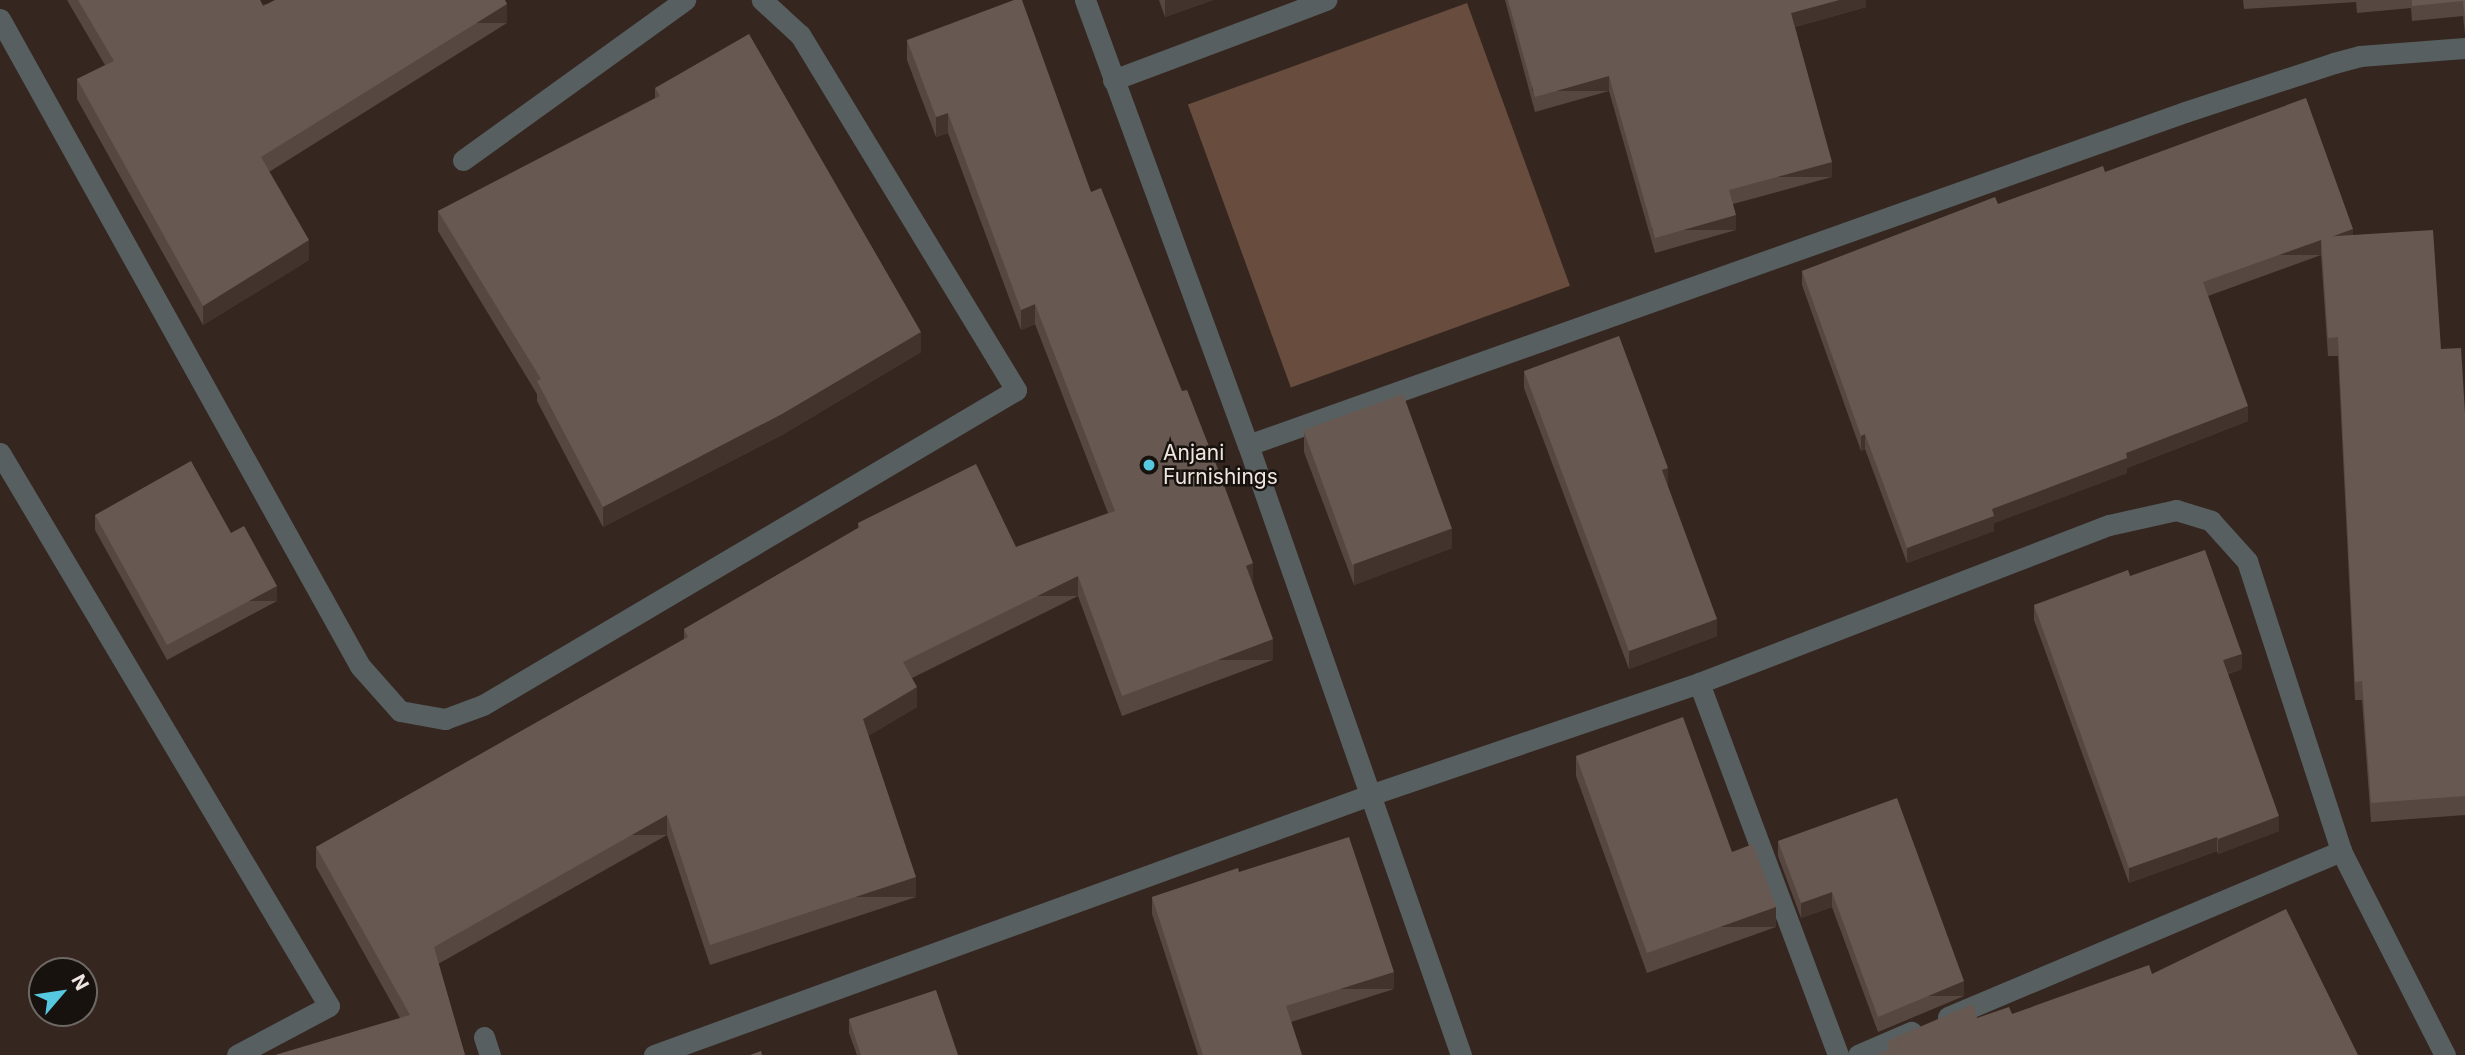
<!DOCTYPE html>
<html>
<head>
<meta charset="utf-8">
<style>
	body { margin:0 }
	#map { position:relative; width:2465px; height:1055px; overflow:hidden; background:#352720; font-family:Inter,sans-serif }
	div>[style] { position:absolute }
	[style*='--x'] { left:calc(var(--x)*1px); top:calc(var(--y)*1px); width:calc(var(--w)*1px); rotate:calc(var(--a)*1deg) }
	.green>* { inset:0; background:#684c3d; transform-origin:0 0 }
	.minor>* { height:21px; margin:-10.5px; padding:0 10.5px; transform-origin:10.5px; border-radius:10.5px; background:#575f61 }
	.wall>* { inset:0; background:#564841 }
	.shaded-wall>* { inset:0; background:#42342d; transform-origin:0 0 }
	.building>* { inset:0; background:#675952; transform-origin:0 0 }
	.dots>* { width:19px; height:19px; translate:-50% -50%; box-sizing:border-box; border:4px solid #18120f; border-radius:50% }
	span { translate:-50% -50%; white-space:nowrap; text-align:center; line-height:1.15; -webkit-text-stroke:5px #18120f; paint-order:stroke }
	.poi-label { font-size:21px; color:#efe6e1 }
	.left { translate:0 -50%; text-align:left }
	.north { position:absolute; left:28px; top:957px; width:70px; height:70px; box-sizing:border-box; background:#18120f; border:2px solid #6e6763; border-radius:50%; rotate:61deg; font-size:19px; font-weight:700; line-height:28px; text-align:center; color:#efe6e1 }
	.north::after { content:''; display:block; margin:auto; width:24px; height:32px; background:#56c9e0; clip-path:polygon(50% 0,100% 100%,50% 72%,0 100%) }
</style>
</head>
<body>
<div id="map">
	<div class="green">
		<i style="left:1467px;top:3px;width:301px;height:297px;rotate:70deg"></i>
	</div>
	<div class="minor">
		<i style="--x:1085;--y:0;--w:474;--a:69.9"></i>
		<i style="--x:1248;--y:445;--w:646;--a:70.75"></i>
		<i style="--x:0;--y:19;--w:740;--a:60.91"></i>
		<i style="--x:360;--y:666;--w:60;--a:48.4"></i>
		<i style="--x:400;--y:711;--w:46;--a:10.1"></i>
		<i style="--x:445;--y:719;--w:40;--a:-20.2"></i>
		<i style="--x:483;--y:705;--w:619;--a:-30.58"></i>
		<i style="--x:1016;--y:390;--w:416;--a:-121.3"></i>
		<i style="--x:800;--y:35;--w:52;--a:-137.4"></i>
		<i style="--x:1113;--y:80;--w:228;--a:-20.6"></i>
		<i style="--x:463;--y:160;--w:274;--a:-35.8"></i>
		<i style="--x:1248;--y:445;--w:994;--a:-19.56"></i>
		<i style="--x:2185;--y:112;--w:157;--a:-18.2"></i>
		<i style="--x:2334;--y:63;--w:27;--a:-15"></i>
		<i style="--x:2360;--y:56;--w:105;--a:-4.4"></i>
		<i style="--x:0;--y:453;--w:643;--a:59.25"></i>
		<i style="--x:329;--y:1006;--w:104;--a:152"></i>
		<i style="--x:1699;--y:683;--w:397;--a:69.5"></i>
		<i style="--x:1948;--y:1017;--w:427;--a:-22.9"></i>
		<i style="--x:2341;--y:851;--w:229;--a:63"></i>
		<i style="--x:484;--y:1037;--w:19;--a:72"></i>
		<i style="--x:654;--y:1055;--w:762;--a:-19.96"></i>
		<i style="--x:1370;--y:795;--w:348;--a:-18.8"></i>
		<i style="--x:1699;--y:683;--w:439;--a:-21.1"></i>
		<i style="--x:2109;--y:525;--w:69;--a:-12.6"></i>
		<i style="--x:2176;--y:510;--w:37;--a:17"></i>
		<i style="--x:2211;--y:521;--w:54;--a:48"></i>
		<i style="--x:2247;--y:561;--w:305;--a:72"></i>
		<i style="--x:1858;--y:1055;--w:58;--a:-23.5"></i>
	</div>
	<div class="wall">
		<i style="clip-path:polygon(67px 0,260px 0,263px 6px,507px 23px,269px 172px,309px 260px,203px 325px,77px 99px,77px 79px,105px 65px)"></i>
		<i style="clip-path:polygon(1159px 0,1213px 0,1165px 17px)"></i>
		<i style="clip-path:polygon(1505px 0,1866px 0,1866px 7px,1795px 27px,1832px 177px,1733px 204px,1736px 230px,1655px 253px,1609px 91px,1535px 112px)"></i>
		<i style="clip-path:polygon(2243px 0,2465px 0,2465px 34px,2463px 16px,2412px 21px,2411px 8px,2357px 13px,2356px 2px,2244px 9px)"></i>
		<i style="clip-path:polygon(907px 40px,1091px 192px,1253px 584px,1273px 660px,1122px 716px,1078px 596px,912px 678px,917px 707px,868px 736px,916px 897px,710px 965px,667px 835px,438px 964px,465px 1055px,400px 1018px,316px 867px,316px 847px,684px 639px,684px 629px,858px 528px,858px 523px,1016px 547px,1108px 513px,1035px 324px,1021px 330px,948px 133px,936px 137px,907px 60px)"></i>
		<i style="clip-path:polygon(655px 88px,921px 352px,782px 435px,603px 527px,537px 401px,537px 394px,438px 231px,438px 211px,655px 98px)"></i>
		<i style="clip-path:polygon(1998px 204px,2353px 235px,2441px 349px,2465px 413px,2465px 815px,2371px 822px,2362px 700px,2355px 700px,2338px 356px,2328px 356px,2321px 255px,2208px 296px,2248px 421px,2127px 468px,2127px 473px,1994px 523px,1994px 531px,1907px 563px,1865px 449px,1861px 451px,1802px 285px,1802px 271px)"></i>
		<i style="clip-path:polygon(1524px 371px,1667px 486px,1717px 636px,1629px 669px,1524px 388px)"></i>
		<i style="clip-path:polygon(1304px 432px,1452px 548px,1354px 585px,1304px 452px)"></i>
		<i style="clip-path:polygon(95px 515px,231px 533px,277px 601px,167px 660px,95px 530px)"></i>
		<i style="clip-path:polygon(2130px 576px,2242px 669px,2228px 674px,2279px 831px,2218px 854px,2217px 851px,2129px 883px,2034px 620px,2034px 605px)"></i>
		<i style="clip-path:polygon(1576px 756px,1732px 852px,1776px 927px,1647px 973px,1576px 776px)"></i>
		<i style="clip-path:polygon(1778px 841px,1964px 996px,1878px 1032px,1832px 907px,1801px 918px,1778px 856px)"></i>
		<i style="clip-path:polygon(1239px 872px,1394px 989px,1291px 1022px,1302px 1055px,1198px 1055px,1152px 914px,1152px 897px)"></i>
		<i style="clip-path:polygon(849px 1019px,958px 1055px,857px 1055px,849px 1033px)"></i>
	</div>
	<div class="shaded-wall">
		<i style="clip-path:polygon(1165px 0,1213px 0,1165px 17px)"></i>
		<i style="clip-path:polygon(1839px 0,1866px 0,1866px 7px,1791px 28px,1791px 13px)"></i>
		<i style="left:507px;top:4px;width:19px;height:290px;rotate:90deg"></i>
		<i style="left:1609px;top:76px;width:15px;height:77px;rotate:90deg"></i>
		<i style="clip-path:polygon(948px 113px,948px 133px,936px 137px,936px 117px)"></i>
		<i style="left:1832px;top:162px;width:15px;height:107px;rotate:90deg"></i>
		<i style="left:1736px;top:215px;width:15px;height:84px;rotate:90deg"></i>
		<i style="clip-path:polygon(2353px 229px,2353px 244px,2321px 240px)"></i>
		<i style="clip-path:polygon(309px 240px,309px 260px,203px 325px,203px 306px)"></i>
		<i style="left:2321px;top:240px;width:15px;height:125px;rotate:90deg"></i>
		<i style="clip-path:polygon(1035px 304px,1035px 324px,1021px 330px,1021px 310px)"></i>
		<i style="clip-path:polygon(921px 332px,921px 352px,782px 435px,603px 527px,603px 507px)"></i>
		<i style="clip-path:polygon(2248px 406px,2248px 421px,2127px 468px,2127px 473px,1994px 523px,1994px 531px,1907px 563px,1907px 548px,1992px 509px,2126px 453px)"></i>
		<i style="clip-path:polygon(1865px 434px,1865px 449px,1861px 451px,1861px 436px)"></i>
		<i style="clip-path:polygon(1668px 468px,1668px 486px,1662px 470px)"></i>
		<i style="clip-path:polygon(1452px 528px,1452px 548px,1354px 585px,1354px 564px)"></i>
		<i style="clip-path:polygon(1253px 563px,1253px 584px,1246px 586px,1246px 566px)"></i>
		<i style="left:1078px;top:576px;width:20px;height:195px;rotate:90deg"></i>
		<i style="left:277px;top:586px;width:15px;height:125px;rotate:90deg"></i>
		<i style="clip-path:polygon(1717px 619px,1717px 636px,1629px 669px,1629px 651px)"></i>
		<i style="left:1273px;top:639px;width:21px;height:161px;rotate:90deg"></i>
		<i style="clip-path:polygon(2242px 654px,2242px 669px,2223px 675px,2223px 660px)"></i>
		<i style="clip-path:polygon(917px 687px,917px 707px,863px 739px,863px 719px)"></i>
		<i style="left:667px;top:815px;width:20px;height:268px;rotate:90deg"></i>
		<i style="clip-path:polygon(2279px 816px,2279px 831px,2218px 854px,2218px 839px)"></i>
		<i style="clip-path:polygon(2217px 837px,2217px 851px,2129px 883px,2129px 868px)"></i>
		<i style="left:916px;top:877px;width:20px;height:217px;rotate:90deg"></i>
		<i style="clip-path:polygon(1832px 892px,1832px 907px,1801px 918px,1801px 903px)"></i>
		<i style="left:1776px;top:907px;width:20px;height:137px;rotate:90deg"></i>
		<i style="left:1394px;top:972px;width:17px;height:113px;rotate:90deg"></i>
		<i style="left:1964px;top:981px;width:15px;height:93px;rotate:90deg"></i>
	</div>
	<div class="building">
		<i style="clip-path:polygon(78px 0,260px 0,263px 6px,275px 0,505px 0,507px 4px,261px 157px,309px 240px,203px 306px,77px 79px,114px 61px)"></i>
		<i style="clip-path:polygon(1014px 0,1022px 0,1091px 192px,1101px 188px,1182px 391px,1187px 390px,1219px 472px,1253px 563px,1246px 566px,1273px 639px,1122px 696px,1078px 576px,903px 662px,917px 687px,863px 719px,916px 877px,710px 945px,667px 815px,434px 947px,465px 1055px,275px 1055px,410px 1015px,316px 847px,688px 637px,684px 629px,860px 527px,858px 523px,976px 464px,1016px 547px,1115px 511px,1035px 304px,1021px 310px,948px 113px,936px 117px,907px 40px)"></i>
		<i style="clip-path:polygon(1508px 0,1839px 0,1791px 13px,1832px 162px,1729px 190px,1736px 215px,1655px 238px,1609px 76px,1535px 97px)"></i>
		<i style="clip-path:polygon(2412px 0,2465px 0,2465px 19px,2463px 1px,2412px 6px)"></i>
		<i style="clip-path:polygon(749px 34px,921px 332px,782px 414px,603px 507px,537px 381px,541px 379px,438px 211px,660px 96px,655px 88px)"></i>
		<i style="clip-path:polygon(2306px 98px,2353px 229px,2331px 237px,2321px 237px,2321px 240px,2203px 282px,2248px 406px,2126px 453px,2127px 458px,1992px 509px,1994px 516px,1907px 548px,1865px 434px,1861px 436px,1802px 271px,1995px 197px,1998px 204px,2103px 166px,2105px 172px)"></i>
		<i style="clip-path:polygon(2433px 230px,2441px 349px,2461px 348px,2465px 413px,2465px 796px,2371px 803px,2362px 681px,2355px 682px,2338px 337px,2328px 338px,2321px 237px)"></i>
		<i style="clip-path:polygon(1619px 336px,1668px 468px,1662px 470px,1717px 619px,1629px 651px,1524px 371px)"></i>
		<i style="left:1403px;top:394px;width:143px;height:106px;rotate:70deg"></i>
		<i style="clip-path:polygon(191px 461px,231px 533px,244px 526px,277px 586px,167px 645px,95px 515px)"></i>
		<i style="clip-path:polygon(2205px 550px,2242px 654px,2223px 660px,2279px 816px,2218px 839px,2217px 837px,2129px 868px,2034px 605px,2128px 570px,2130px 576px)"></i>
		<i style="clip-path:polygon(1683px 717px,1732px 852px,1753px 844px,1776px 907px,1647px 953px,1576px 756px)"></i>
		<i style="clip-path:polygon(1897px 798px,1964px 981px,1878px 1017px,1832px 892px,1801px 903px,1778px 841px)"></i>
		<i style="clip-path:polygon(1349px 837px,1394px 972px,1286px 1006px,1302px 1055px,1203px 1055px,1152px 897px,1238px 868px,1239px 872px)"></i>
		<i style="clip-path:polygon(2286px 909px,2358px 1055px,1878px 1055px,1878px 1054px,1890px 1049px,1887px 1041px,1973px 1004px,1977px 1018px,2009px 1007px,2012px 1014px,2149px 965px,2152px 974px)"></i>
		<i style="clip-path:polygon(936px 990px,958px 1055px,861px 1055px,849px 1019px)"></i>
		<i style="clip-path:polygon(761px 1051px,762px 1055px,750px 1055px)"></i>
	</div>
	<div class="dots">
		<i style="left:1149px;top:465px;background:#56c9e0"></i>
	</div>
	<div class="poi-label">
		<span class="left" style="left:1163px;top:465px">Anjani<br>Furnishings</span>
	</div>
	<div class="north">N</div>
</div>
</body>
</html>
